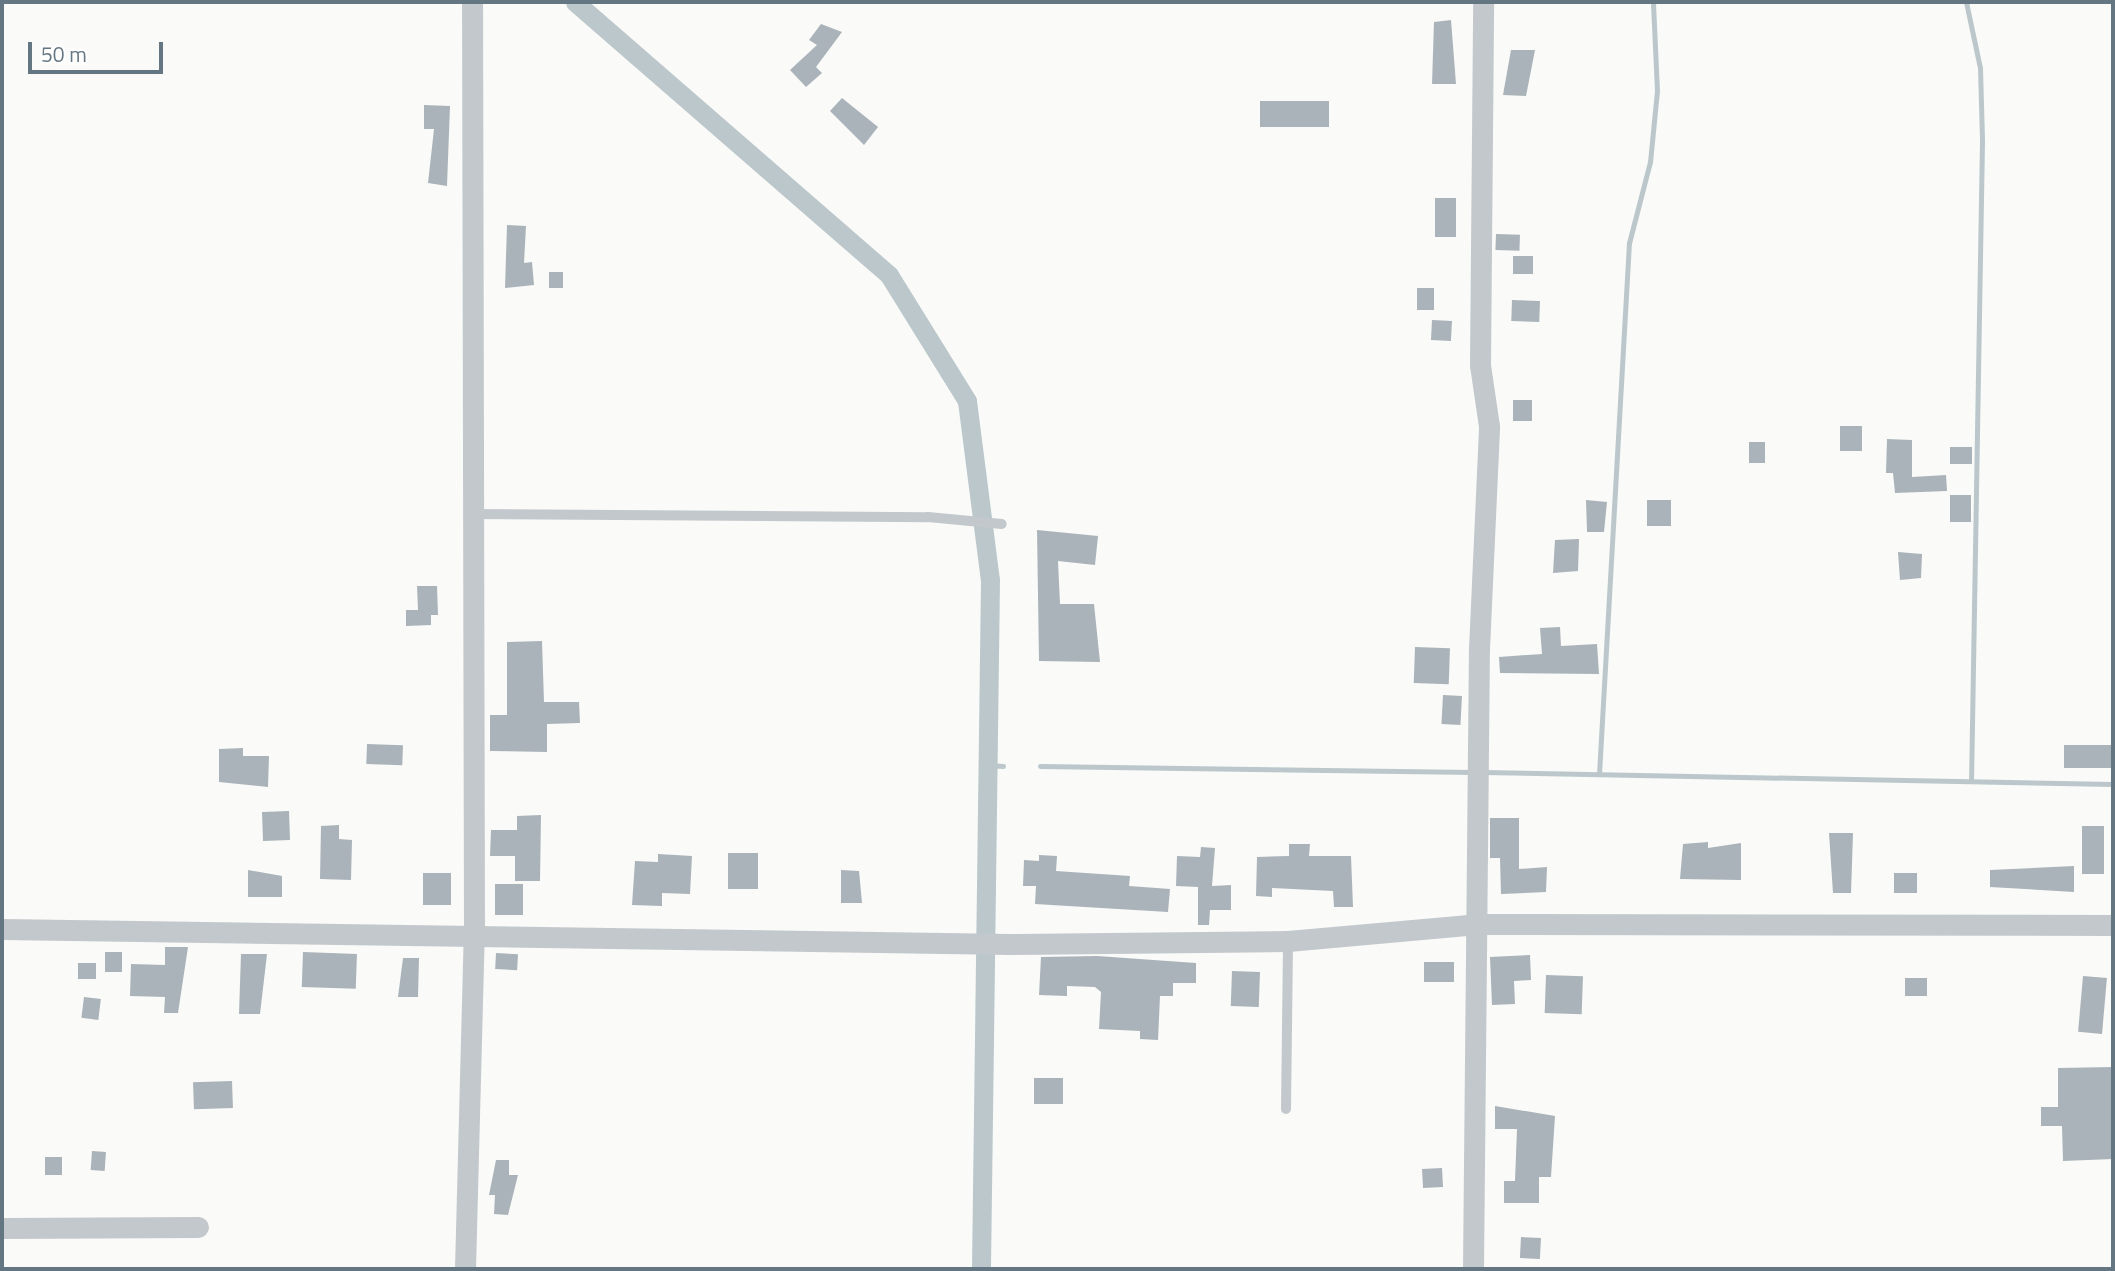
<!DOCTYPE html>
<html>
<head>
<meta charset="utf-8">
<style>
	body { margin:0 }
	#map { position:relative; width:2115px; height:1271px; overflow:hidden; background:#fafaf8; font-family:"Titillium Web",sans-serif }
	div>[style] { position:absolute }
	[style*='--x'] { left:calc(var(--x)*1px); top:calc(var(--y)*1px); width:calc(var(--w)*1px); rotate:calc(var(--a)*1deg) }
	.stream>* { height:5px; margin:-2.5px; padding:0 2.5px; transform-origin:2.5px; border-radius:2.5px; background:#bbc7cb }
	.canal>* { height:19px; margin:-9.5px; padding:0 9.5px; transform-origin:9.5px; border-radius:9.5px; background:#bbc7cb }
	.building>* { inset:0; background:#aab3b9; transform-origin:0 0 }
	.service>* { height:10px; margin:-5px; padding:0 5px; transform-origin:5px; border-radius:5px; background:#c3c8cc }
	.minor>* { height:21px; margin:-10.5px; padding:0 10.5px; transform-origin:10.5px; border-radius:10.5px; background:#c3c8cc }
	span { translate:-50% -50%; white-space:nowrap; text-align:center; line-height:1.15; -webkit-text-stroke:7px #fff; paint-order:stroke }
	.frame { position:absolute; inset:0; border:4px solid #657683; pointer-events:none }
	.scale { position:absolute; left:28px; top:42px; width:135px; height:32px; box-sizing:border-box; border:4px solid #657683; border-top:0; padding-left:9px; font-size:21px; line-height:24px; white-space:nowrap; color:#657683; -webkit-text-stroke:5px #fff; paint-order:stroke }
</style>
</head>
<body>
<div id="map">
	<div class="stream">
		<i style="--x:1966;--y:2;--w:67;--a:78"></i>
		<i style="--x:1980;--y:68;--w:73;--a:88.4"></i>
		<i style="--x:1982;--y:141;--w:640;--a:90.98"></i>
		<i style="--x:988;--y:765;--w:15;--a:4"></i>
		<i style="--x:1040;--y:766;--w:433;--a:0.8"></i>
		<i style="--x:1483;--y:772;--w:630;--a:1.09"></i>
		<i style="--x:1599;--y:774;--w:532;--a:-86.77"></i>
		<i style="--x:1629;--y:243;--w:84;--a:-75.5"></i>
		<i style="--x:1650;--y:162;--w:71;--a:-84.4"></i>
		<i style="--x:1657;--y:91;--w:89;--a:-92.6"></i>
	</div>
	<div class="canal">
		<i style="--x:575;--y:2;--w:416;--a:41"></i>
		<i style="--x:889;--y:275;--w:148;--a:58.2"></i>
		<i style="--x:967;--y:401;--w:180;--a:82.7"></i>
		<i style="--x:990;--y:580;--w:689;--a:90.75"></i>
	</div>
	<div class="building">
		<i style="clip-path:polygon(1451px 20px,1456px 84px,1432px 84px,1434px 22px)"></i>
		<i style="clip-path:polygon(821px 24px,842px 32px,816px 67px,822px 73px,806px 87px,790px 70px,817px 45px,809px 40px)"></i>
		<i style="clip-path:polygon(1511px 50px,1535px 50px,1526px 96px,1503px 95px)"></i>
		<i style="clip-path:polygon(842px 98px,878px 127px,864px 145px,830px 111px)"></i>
		<i style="left:1329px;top:101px;width:26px;height:69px;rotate:90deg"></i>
		<i style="clip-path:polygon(424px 105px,450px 106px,447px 186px,428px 183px,434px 129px,424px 129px)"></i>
		<i style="left:1435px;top:198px;width:21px;height:39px"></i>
		<i style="clip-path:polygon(507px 225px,526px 226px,524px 263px,532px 262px,534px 285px,505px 288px)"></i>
		<i style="left:1496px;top:234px;width:24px;height:16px;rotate:2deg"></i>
		<i style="left:1513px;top:256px;width:20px;height:18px"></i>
		<i style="left:549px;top:272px;width:14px;height:16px"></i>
		<i style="left:1417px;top:288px;width:17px;height:22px"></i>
		<i style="left:1512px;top:300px;width:28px;height:21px;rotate:2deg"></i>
		<i style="left:1432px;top:320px;width:20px;height:20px;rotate:3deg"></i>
		<i style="left:1513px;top:400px;width:19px;height:21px"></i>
		<i style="left:1840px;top:426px;width:22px;height:25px"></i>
		<i style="clip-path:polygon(1887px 439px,1912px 440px,1912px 477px,1946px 475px,1947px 491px,1895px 493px,1893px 473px,1886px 473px)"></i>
		<i style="left:1749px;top:442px;width:16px;height:21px"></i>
		<i style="left:1950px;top:447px;width:22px;height:17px"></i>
		<i style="left:1950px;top:495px;width:21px;height:27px"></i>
		<i style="clip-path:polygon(1586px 500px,1607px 502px,1604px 532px,1587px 532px)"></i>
		<i style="left:1647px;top:500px;width:24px;height:26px"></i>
		<i style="clip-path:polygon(1037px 530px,1098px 536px,1095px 565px,1058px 561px,1060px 604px,1094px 604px,1100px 662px,1039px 661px)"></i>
		<i style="clip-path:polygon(1579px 539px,1578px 571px,1553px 573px,1555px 540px)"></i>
		<i style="clip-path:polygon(1898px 552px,1922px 554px,1921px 578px,1900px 580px)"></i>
		<i style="clip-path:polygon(417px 586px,437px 586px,438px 615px,431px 615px,431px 625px,406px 626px,406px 610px,418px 610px)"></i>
		<i style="clip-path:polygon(1560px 627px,1561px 646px,1597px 644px,1599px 674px,1500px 673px,1499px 657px,1542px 654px,1540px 628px)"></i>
		<i style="clip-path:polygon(542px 641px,544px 702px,579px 702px,580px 723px,547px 724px,547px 752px,490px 751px,490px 715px,507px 715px,507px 642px)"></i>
		<i style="left:1415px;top:647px;width:35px;height:36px;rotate:2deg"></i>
		<i style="left:1443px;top:695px;width:19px;height:29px;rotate:3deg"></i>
		<i style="left:367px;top:744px;width:36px;height:20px;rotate:2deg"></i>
		<i style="left:2064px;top:745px;width:49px;height:23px"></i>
		<i style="clip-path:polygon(243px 748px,243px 756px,269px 756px,268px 787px,219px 782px,219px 749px)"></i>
		<i style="left:289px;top:811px;width:29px;height:27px;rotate:88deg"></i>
		<i style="clip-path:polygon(541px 815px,540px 881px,515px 881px,515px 856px,490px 856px,491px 830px,517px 830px,517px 816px)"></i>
		<i style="clip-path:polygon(1490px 818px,1519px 818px,1519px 869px,1547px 867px,1546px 892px,1501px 894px,1500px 858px,1490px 858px)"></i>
		<i style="clip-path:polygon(339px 825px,339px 839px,352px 840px,351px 880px,320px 879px,321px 826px)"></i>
		<i style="left:2082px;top:826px;width:22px;height:48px"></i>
		<i style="clip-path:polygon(1829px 833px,1853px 833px,1851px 893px,1833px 893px)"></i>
		<i style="clip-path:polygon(1708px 842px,1708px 848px,1741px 843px,1741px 880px,1680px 879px,1683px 844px)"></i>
		<i style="clip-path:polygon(1289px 844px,1310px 844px,1309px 856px,1351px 856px,1353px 907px,1334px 907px,1333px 891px,1272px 888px,1272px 897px,1256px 896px,1257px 857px,1289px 856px)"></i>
		<i style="clip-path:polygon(1201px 847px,1215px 848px,1212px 886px,1231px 885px,1231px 910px,1210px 910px,1209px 925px,1198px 925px,1198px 887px,1176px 886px,1177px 856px,1200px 857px)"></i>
		<i style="left:728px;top:853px;width:30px;height:36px"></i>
		<i style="clip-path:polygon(658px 854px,692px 856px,690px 894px,662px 893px,662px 906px,632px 905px,635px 861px,658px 862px)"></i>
		<i style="clip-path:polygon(1039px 855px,1057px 856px,1056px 871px,1130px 876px,1129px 886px,1170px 889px,1168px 912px,1035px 904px,1036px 886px,1023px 886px,1024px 860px,1039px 861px)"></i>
		<i style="clip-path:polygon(2074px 866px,2074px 892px,1990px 887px,1990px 870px)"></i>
		<i style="clip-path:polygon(248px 870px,282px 876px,282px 897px,248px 897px)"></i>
		<i style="clip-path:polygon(841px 870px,859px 871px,862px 903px,841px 903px)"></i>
		<i style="left:423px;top:873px;width:28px;height:32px"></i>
		<i style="left:1894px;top:873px;width:23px;height:20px"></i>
		<i style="left:495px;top:884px;width:28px;height:31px"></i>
		<i style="clip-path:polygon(165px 947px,188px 947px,178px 1013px,164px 1013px,165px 997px,130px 996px,131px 964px,165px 965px)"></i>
		<i style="left:105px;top:952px;width:17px;height:20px"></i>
		<i style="left:303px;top:952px;width:54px;height:35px;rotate:2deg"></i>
		<i style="left:496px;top:953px;width:22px;height:16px;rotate:3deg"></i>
		<i style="clip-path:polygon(241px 954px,267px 954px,260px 1014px,239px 1014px)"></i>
		<i style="clip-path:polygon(1530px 955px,1531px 980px,1514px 981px,1515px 1004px,1492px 1005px,1490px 957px)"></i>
		<i style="clip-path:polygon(1097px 956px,1196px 963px,1196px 983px,1173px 983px,1173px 996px,1160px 996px,1158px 1040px,1140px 1039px,1140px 1031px,1099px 1029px,1101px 992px,1095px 987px,1067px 986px,1067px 996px,1039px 995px,1041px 957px)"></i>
		<i style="clip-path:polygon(403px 958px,419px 958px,418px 997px,398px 997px)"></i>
		<i style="left:1454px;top:962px;width:20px;height:30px;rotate:90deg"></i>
		<i style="left:78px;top:963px;width:18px;height:16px"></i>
		<i style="left:1232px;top:971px;width:28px;height:35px;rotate:2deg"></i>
		<i style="left:1546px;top:975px;width:37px;height:38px;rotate:2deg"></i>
		<i style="left:2083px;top:976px;width:24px;height:56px;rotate:5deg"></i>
		<i style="left:1905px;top:978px;width:22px;height:18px"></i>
		<i style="left:84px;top:997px;width:17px;height:21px;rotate:7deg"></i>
		<i style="clip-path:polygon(2113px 1067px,2113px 1159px,2063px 1161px,2062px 1126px,2041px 1126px,2041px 1107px,2058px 1107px,2058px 1068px)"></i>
		<i style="left:1063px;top:1078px;width:26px;height:29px;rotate:90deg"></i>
		<i style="left:232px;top:1081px;width:27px;height:39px;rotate:88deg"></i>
		<i style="clip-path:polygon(1495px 1106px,1555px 1116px,1551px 1177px,1539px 1177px,1539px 1203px,1504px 1203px,1504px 1181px,1515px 1181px,1517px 1129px,1495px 1129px)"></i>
		<i style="left:92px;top:1151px;width:14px;height:19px;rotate:4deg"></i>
		<i style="left:45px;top:1157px;width:17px;height:18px"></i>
		<i style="clip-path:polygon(496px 1160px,509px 1160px,509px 1175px,518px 1175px,508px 1215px,494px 1214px,495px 1195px,489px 1195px)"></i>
		<i style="left:1442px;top:1168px;width:19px;height:20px;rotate:87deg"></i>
		<i style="left:1521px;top:1237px;width:20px;height:21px;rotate:3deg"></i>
	</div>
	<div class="service">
		<i style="--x:473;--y:514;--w:455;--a:0.4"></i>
		<i style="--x:928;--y:517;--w:74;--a:5.4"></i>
		<i style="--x:1286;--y:1109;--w:168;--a:-89.3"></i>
	</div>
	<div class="minor">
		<i style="--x:2;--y:929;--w:1008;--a:0.85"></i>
		<i style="--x:1010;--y:944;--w:278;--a:-0.6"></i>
		<i style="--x:1288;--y:941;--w:190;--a:-5.1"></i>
		<i style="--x:1477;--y:924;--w:636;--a:0.09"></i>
		<i style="--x:2;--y:1228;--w:196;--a:-0.3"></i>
		<i style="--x:465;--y:1269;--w:336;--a:-88.5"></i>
		<i style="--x:474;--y:933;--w:931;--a:-90.12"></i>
		<i style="--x:1473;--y:1269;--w:620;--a:-89.45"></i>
		<i style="--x:1479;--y:649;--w:223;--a:-87.4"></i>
		<i style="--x:1489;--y:426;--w:62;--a:-98.4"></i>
		<i style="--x:1480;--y:365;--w:363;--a:-89.5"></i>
	</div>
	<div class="frame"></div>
	<div class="scale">50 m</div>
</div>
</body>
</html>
